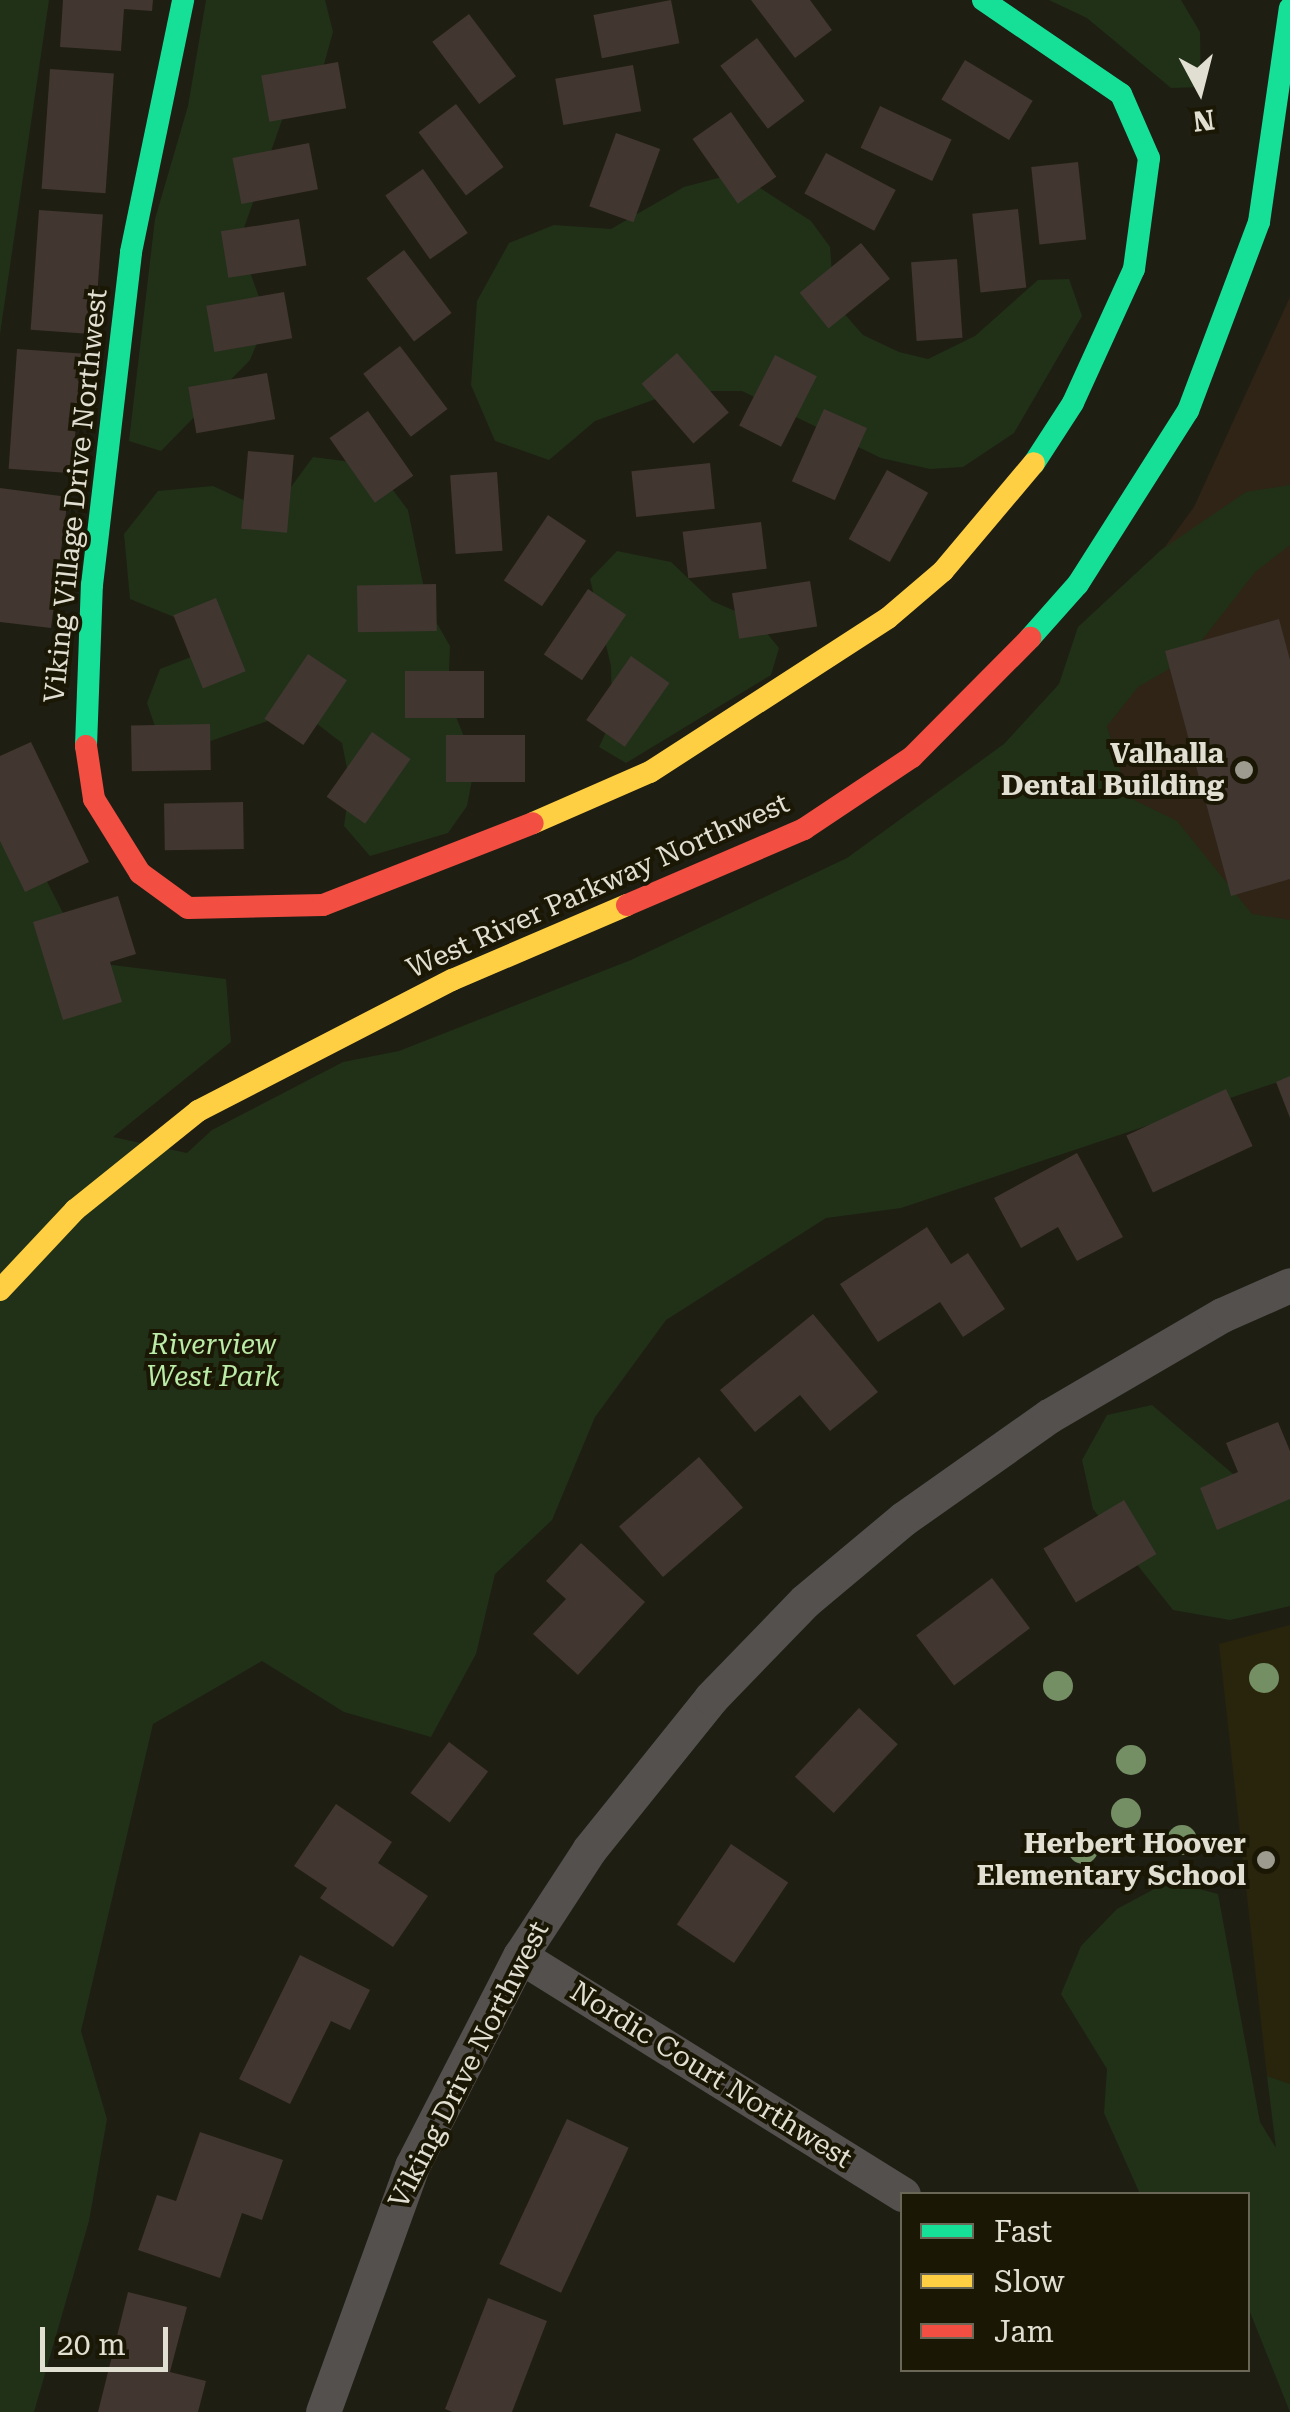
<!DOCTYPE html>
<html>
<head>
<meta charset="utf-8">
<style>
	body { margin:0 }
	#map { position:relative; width:1290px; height:2412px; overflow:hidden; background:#1f1e13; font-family:"Roboto Serif",serif }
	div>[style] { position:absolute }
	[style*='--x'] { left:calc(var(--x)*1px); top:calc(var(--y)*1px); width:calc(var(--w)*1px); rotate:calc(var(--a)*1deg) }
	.commercial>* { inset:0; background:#2f2416 }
	.built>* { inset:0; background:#29250c }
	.green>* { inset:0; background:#203117 }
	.building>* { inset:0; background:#413630; transform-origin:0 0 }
	.street>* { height:35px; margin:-17.5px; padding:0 17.5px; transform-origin:17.5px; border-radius:17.5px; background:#53504e }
	.fast>* { height:22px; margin:-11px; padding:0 11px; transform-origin:11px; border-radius:11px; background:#16e098 }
	.slow>* { height:22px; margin:-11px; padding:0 11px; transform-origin:11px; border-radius:11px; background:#ffcf43 }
	.jam>* { height:22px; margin:-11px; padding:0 11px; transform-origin:11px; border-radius:11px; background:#f24e42 }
	.trees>* { width:30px; height:30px; margin:-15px; border-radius:50%; background:#748f64 }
	.dots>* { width:28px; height:28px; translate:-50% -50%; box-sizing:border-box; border:5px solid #1b1705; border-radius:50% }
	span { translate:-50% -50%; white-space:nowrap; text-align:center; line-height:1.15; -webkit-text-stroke:8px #1b1705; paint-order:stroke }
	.street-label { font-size:28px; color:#e1dfd2 }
	.poi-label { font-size:28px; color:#e1dfd2; font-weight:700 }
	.right { translate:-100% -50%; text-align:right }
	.park-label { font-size:28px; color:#baeba7; font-style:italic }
	.legend { position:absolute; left:900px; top:2192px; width:350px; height:180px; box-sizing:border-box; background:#1b1705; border:2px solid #6a6757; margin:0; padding:12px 18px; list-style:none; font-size:30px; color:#e1dfd2 }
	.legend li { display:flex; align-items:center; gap:20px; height:50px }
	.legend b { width:50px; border:2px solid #6a6757 }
	.north { position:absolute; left:1150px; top:40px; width:100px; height:100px; -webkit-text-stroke:8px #1b1705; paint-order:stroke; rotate:173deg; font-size:28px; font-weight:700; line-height:40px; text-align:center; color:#e1dfd2 }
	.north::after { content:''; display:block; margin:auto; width:35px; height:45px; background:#e1dfd2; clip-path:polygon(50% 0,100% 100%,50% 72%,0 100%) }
	.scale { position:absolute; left:40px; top:2327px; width:128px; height:45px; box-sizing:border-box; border:5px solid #e1dfd2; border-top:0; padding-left:12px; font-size:30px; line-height:35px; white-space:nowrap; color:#e1dfd2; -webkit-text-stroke:8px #1b1705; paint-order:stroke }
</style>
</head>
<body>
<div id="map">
	<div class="commercial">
		<i style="clip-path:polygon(1290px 297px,1290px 977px,1184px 989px,1086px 655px,1194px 507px)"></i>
	</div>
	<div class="built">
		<i style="clip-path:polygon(1290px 1625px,1290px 2084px,1267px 2076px,1219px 1644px)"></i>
	</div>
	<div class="green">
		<i style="clip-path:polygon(0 0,49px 0,0 334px)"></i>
		<i style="clip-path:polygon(206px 0,325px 0,333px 32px,319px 82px,288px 103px,239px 242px,267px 319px,250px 360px,161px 451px,129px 441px,155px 219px,188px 106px)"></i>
		<i style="clip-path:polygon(1049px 0,1181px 0,1200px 32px,1201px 87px,1171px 88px,1087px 18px)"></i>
		<i style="clip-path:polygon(737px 173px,811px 221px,830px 247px,834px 302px,863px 335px,899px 352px,928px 359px,975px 336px,1038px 280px,1069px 279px,1082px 316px,1014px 433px,963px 467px,930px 469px,881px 458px,742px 391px,678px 391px,595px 421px,549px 460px,495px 441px,471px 385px,477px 301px,509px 243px,554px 225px,611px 229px,684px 187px)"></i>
		<i style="clip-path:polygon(313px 457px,374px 465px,408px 510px,428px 608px,450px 646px,448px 697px,475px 764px,467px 806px,448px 833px,370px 856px,344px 826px,350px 784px,342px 743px,299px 710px,202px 744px,161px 744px,147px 703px,160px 669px,204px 652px,196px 626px,130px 599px,124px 534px,158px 491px,213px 486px,272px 513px)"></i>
		<i style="clip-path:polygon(1290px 485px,1290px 545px,1255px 572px,1188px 658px,1138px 687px,1107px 726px,1128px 797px,1177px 821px,1252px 914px,1290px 920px,1290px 1078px,901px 1208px,826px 1218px,666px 1320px,595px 1417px,552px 1520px,495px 1574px,476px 1654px,431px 1737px,344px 1712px,262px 1661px,153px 1724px,81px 2031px,107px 2119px,89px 2221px,34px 2412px,0 2412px,0 840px,36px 860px,88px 962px,226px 979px,231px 1042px,113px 1137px,187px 1153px,212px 1130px,343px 1062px,399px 1051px,631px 960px,847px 858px,1004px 744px,1059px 684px,1078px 627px,1161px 550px,1246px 492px)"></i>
		<i style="clip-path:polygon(617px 551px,671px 562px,712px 601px,756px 620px,779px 648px,771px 675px,626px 763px,599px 747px,612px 719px,611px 666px,590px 579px)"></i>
		<i style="clip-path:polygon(1152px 1405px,1253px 1491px,1290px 1491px,1290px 1606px,1230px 1620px,1173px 1610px,1093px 1509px,1082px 1460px,1107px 1415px)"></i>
		<i style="clip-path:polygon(1169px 1881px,1218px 1894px,1260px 2122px,1276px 2148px,1267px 2076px,1290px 2084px,1290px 2412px,1248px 2307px,1248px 2194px,1140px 2194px,1104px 2113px,1107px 2069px,1061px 1994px,1081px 1946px,1117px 1909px)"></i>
	</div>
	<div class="building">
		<i style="clip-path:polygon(63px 0,153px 0,152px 11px,124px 9px,121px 51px,60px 47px)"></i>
		<i style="left:671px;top:0;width:44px;height:79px;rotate:79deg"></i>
		<i style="clip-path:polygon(751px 0,810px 0,832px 30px,795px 58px)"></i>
		<i style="left:469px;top:14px;width:78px;height:46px;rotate:53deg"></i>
		<i style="left:757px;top:38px;width:79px;height:46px;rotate:53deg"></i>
		<i style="left:965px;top:60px;width:79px;height:46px;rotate:31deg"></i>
		<i style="left:338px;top:62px;width:47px;height:78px;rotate:80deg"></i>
		<i style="left:633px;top:65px;width:47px;height:79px;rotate:80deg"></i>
		<i style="left:50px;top:69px;width:64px;height:120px;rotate:4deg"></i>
		<i style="left:456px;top:104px;width:79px;height:47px;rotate:53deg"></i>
		<i style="left:880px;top:106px;width:79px;height:46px;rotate:25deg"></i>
		<i style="left:731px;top:112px;width:79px;height:47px;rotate:55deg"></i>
		<i style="left:616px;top:133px;width:47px;height:78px;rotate:20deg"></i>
		<i style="left:309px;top:143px;width:47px;height:78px;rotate:79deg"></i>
		<i style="left:826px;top:153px;width:79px;height:46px;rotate:28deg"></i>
		<i style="left:1078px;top:162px;width:78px;height:47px;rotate:84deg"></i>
		<i style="left:423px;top:169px;width:78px;height:46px;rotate:55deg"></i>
		<i style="left:1018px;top:209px;width:79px;height:46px;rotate:84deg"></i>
		<i style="left:39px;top:210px;width:64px;height:120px;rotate:4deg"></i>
		<i style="left:299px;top:219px;width:47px;height:79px;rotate:81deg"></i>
		<i style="left:861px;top:243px;width:46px;height:79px;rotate:51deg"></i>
		<i style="left:404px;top:250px;width:79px;height:47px;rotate:53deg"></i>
		<i style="left:957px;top:259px;width:79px;height:46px;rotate:86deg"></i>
		<i style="left:284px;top:292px;width:47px;height:79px;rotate:80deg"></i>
		<i style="left:400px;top:346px;width:79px;height:46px;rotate:53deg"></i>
		<i style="left:17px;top:349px;width:64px;height:120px;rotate:4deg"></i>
		<i style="left:677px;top:353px;width:79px;height:47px;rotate:49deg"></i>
		<i style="left:775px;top:355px;width:47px;height:79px;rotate:27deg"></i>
		<i style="left:267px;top:373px;width:47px;height:80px;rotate:80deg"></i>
		<i style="left:824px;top:409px;width:47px;height:79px;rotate:24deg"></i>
		<i style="left:368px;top:411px;width:79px;height:47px;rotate:55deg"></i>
		<i style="left:248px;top:451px;width:46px;height:78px;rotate:5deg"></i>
		<i style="left:710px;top:463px;width:46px;height:79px;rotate:84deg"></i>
		<i style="left:887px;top:470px;width:47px;height:79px;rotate:29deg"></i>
		<i style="left:497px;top:472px;width:79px;height:47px;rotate:86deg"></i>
		<i style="clip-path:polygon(0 488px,68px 497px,51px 628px,0 622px)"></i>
		<i style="left:548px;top:515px;width:46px;height:79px;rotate:34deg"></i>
		<i style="left:761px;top:522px;width:47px;height:79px;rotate:83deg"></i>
		<i style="left:810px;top:581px;width:46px;height:79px;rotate:81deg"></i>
		<i style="left:436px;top:584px;width:47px;height:79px;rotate:89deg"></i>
		<i style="left:588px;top:589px;width:46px;height:79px;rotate:34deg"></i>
		<i style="left:216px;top:598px;width:79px;height:46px;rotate:68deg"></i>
		<i style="clip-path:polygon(1279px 619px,1290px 660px,1290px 879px,1231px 896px,1165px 651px)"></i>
		<i style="left:308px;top:654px;width:47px;height:78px;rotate:34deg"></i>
		<i style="left:631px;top:656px;width:47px;height:78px;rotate:35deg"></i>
		<i style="left:405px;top:671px;width:79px;height:47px"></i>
		<i style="left:210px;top:724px;width:46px;height:79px;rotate:89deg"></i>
		<i style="left:372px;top:732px;width:47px;height:79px;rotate:35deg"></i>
		<i style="left:446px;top:735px;width:79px;height:47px"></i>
		<i style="clip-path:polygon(31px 742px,89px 862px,25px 892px,0 841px,0 756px)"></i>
		<i style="left:243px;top:802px;width:47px;height:79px;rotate:89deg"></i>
		<i style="clip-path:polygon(118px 896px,136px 954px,110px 962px,122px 1002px,63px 1020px,33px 922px)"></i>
		<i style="clip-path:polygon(1290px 1076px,1290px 1118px,1276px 1082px)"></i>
		<i style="left:1226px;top:1089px;width:63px;height:110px;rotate:65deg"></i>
		<i style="clip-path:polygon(1077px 1153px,1123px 1237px,1077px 1261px,1058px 1227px,1021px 1248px,994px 1198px)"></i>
		<i style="clip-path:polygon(927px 1227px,951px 1264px,968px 1253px,1005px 1309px,963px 1337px,940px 1302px,878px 1342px,840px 1284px)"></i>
		<i style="clip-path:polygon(813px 1314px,878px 1392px,830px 1431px,800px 1395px,755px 1432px,720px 1390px)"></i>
		<i style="clip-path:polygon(1278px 1422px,1290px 1451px,1290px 1499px,1217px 1530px,1200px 1488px,1238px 1472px,1226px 1443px)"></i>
		<i style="left:699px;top:1457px;width:67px;height:106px;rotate:49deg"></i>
		<i style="left:1124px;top:1500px;width:63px;height:94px;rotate:59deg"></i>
		<i style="clip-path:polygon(581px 1543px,645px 1602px,578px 1675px,533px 1634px,566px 1599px,546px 1581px)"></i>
		<i style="left:992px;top:1578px;width:63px;height:95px;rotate:53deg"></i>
		<i style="left:859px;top:1708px;width:53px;height:94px;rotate:43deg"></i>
		<i style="left:449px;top:1742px;width:49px;height:64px;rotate:37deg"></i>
		<i style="clip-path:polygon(336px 1804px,392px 1842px,378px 1863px,428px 1896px,393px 1947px,320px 1898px,327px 1888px,294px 1866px)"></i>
		<i style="left:731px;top:1844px;width:69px;height:97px;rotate:34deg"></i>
		<i style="clip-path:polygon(300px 1955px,370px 1990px,350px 2030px,331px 2021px,290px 2104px,239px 2079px)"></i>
		<i style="left:567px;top:2119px;width:68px;height:160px;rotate:25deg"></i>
		<i style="clip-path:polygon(200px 2132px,283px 2160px,262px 2220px,242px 2213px,220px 2278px,138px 2250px,157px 2195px,176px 2201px)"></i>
		<i style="clip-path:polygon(128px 2292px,187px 2307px,170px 2372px,206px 2381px,198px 2412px,98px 2412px)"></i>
		<i style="clip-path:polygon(488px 2298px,547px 2321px,512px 2412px,452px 2412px,445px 2409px)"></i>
	</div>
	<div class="street">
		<i style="--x:520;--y:1956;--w:451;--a:31.9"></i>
		<i style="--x:323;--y:2412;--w:262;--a:-70.1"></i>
		<i style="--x:412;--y:2166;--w:236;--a:-62.8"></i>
		<i style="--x:520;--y:1956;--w:126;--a:-56.9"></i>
		<i style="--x:589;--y:1850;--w:195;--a:-51.2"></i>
		<i style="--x:711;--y:1698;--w:135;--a:-45.9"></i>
		<i style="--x:805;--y:1601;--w:128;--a:-39.9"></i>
		<i style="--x:903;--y:1519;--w:179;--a:-35.2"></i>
		<i style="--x:1049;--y:1416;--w:200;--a:-30.3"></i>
		<i style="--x:1222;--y:1315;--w:74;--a:-23.8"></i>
	</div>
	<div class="fast">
		<i style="--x:983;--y:0;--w:167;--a:34.3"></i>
		<i style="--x:1121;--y:94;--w:70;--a:66.4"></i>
		<i style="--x:1149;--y:158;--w:112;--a:97.7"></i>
		<i style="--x:1134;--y:269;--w:147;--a:114.5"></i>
		<i style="--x:1073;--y:403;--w:72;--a:123"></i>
		<i style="--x:1030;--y:638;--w:72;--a:-48.4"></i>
		<i style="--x:1078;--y:584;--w:205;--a:-57.6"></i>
		<i style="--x:1188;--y:411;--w:202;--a:-69.4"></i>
		<i style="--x:1259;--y:222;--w:216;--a:-81.8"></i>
		<i style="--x:86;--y:746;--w:161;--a:-87.9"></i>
		<i style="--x:92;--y:585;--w:335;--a:-83.3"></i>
		<i style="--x:131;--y:252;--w:257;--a:-78.3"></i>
	</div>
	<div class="slow">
		<i style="--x:533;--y:823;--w:128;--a:-23.6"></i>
		<i style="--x:650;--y:772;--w:283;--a:-32.9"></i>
		<i style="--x:888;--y:618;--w:72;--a:-40.5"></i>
		<i style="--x:943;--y:571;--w:141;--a:-49.9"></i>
		<i style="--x:0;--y:1290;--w:110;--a:-46.8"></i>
		<i style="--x:75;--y:1210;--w:158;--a:-38.8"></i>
		<i style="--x:198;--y:1111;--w:286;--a:-27.3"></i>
		<i style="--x:452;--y:980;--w:190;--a:-23.2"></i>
	</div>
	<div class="jam">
		<i style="--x:86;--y:746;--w:54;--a:81.4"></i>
		<i style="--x:94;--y:799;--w:87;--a:58.1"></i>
		<i style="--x:140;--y:873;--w:59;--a:36.1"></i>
		<i style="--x:188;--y:908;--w:135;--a:-1.3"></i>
		<i style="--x:323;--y:905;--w:225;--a:-21.3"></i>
		<i style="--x:627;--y:905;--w:193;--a:-23.2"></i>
		<i style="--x:804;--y:829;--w:130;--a:-33.7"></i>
		<i style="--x:912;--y:757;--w:168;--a:-45.2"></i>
	</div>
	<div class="trees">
		<i style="left:1264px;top:1678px"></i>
		<i style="left:1058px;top:1686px"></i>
		<i style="left:1131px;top:1760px"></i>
		<i style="left:1126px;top:1813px"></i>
		<i style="left:1182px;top:1840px"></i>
		<i style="left:1083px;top:1849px"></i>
	</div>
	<div class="dots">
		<i style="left:1244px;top:770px;background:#9d9b8f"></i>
		<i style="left:1266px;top:1860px;background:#9d9b8f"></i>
	</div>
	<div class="street-label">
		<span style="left:76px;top:496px;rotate:-84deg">Viking Village Drive Northwest</span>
		<span style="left:598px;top:886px;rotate:-24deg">West River Parkway Northwest</span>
		<span style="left:469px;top:2065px;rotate:-63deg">Viking Drive Northwest</span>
		<span style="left:711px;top:2075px;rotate:32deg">Nordic Court Northwest</span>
	</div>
	<div class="poi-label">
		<span class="right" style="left:1224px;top:770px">Valhalla<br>Dental Building</span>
		<span class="right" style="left:1246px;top:1860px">Herbert Hoover<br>Elementary School</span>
	</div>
	<div class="park-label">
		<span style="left:213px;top:1361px">Riverview<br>West Park</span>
	</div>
	<ul class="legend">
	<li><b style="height:12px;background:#16e098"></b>Fast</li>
	<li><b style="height:12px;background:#ffcf43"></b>Slow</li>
	<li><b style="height:12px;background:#f24e42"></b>Jam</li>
	</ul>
	<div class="north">N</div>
	<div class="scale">20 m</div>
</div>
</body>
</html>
